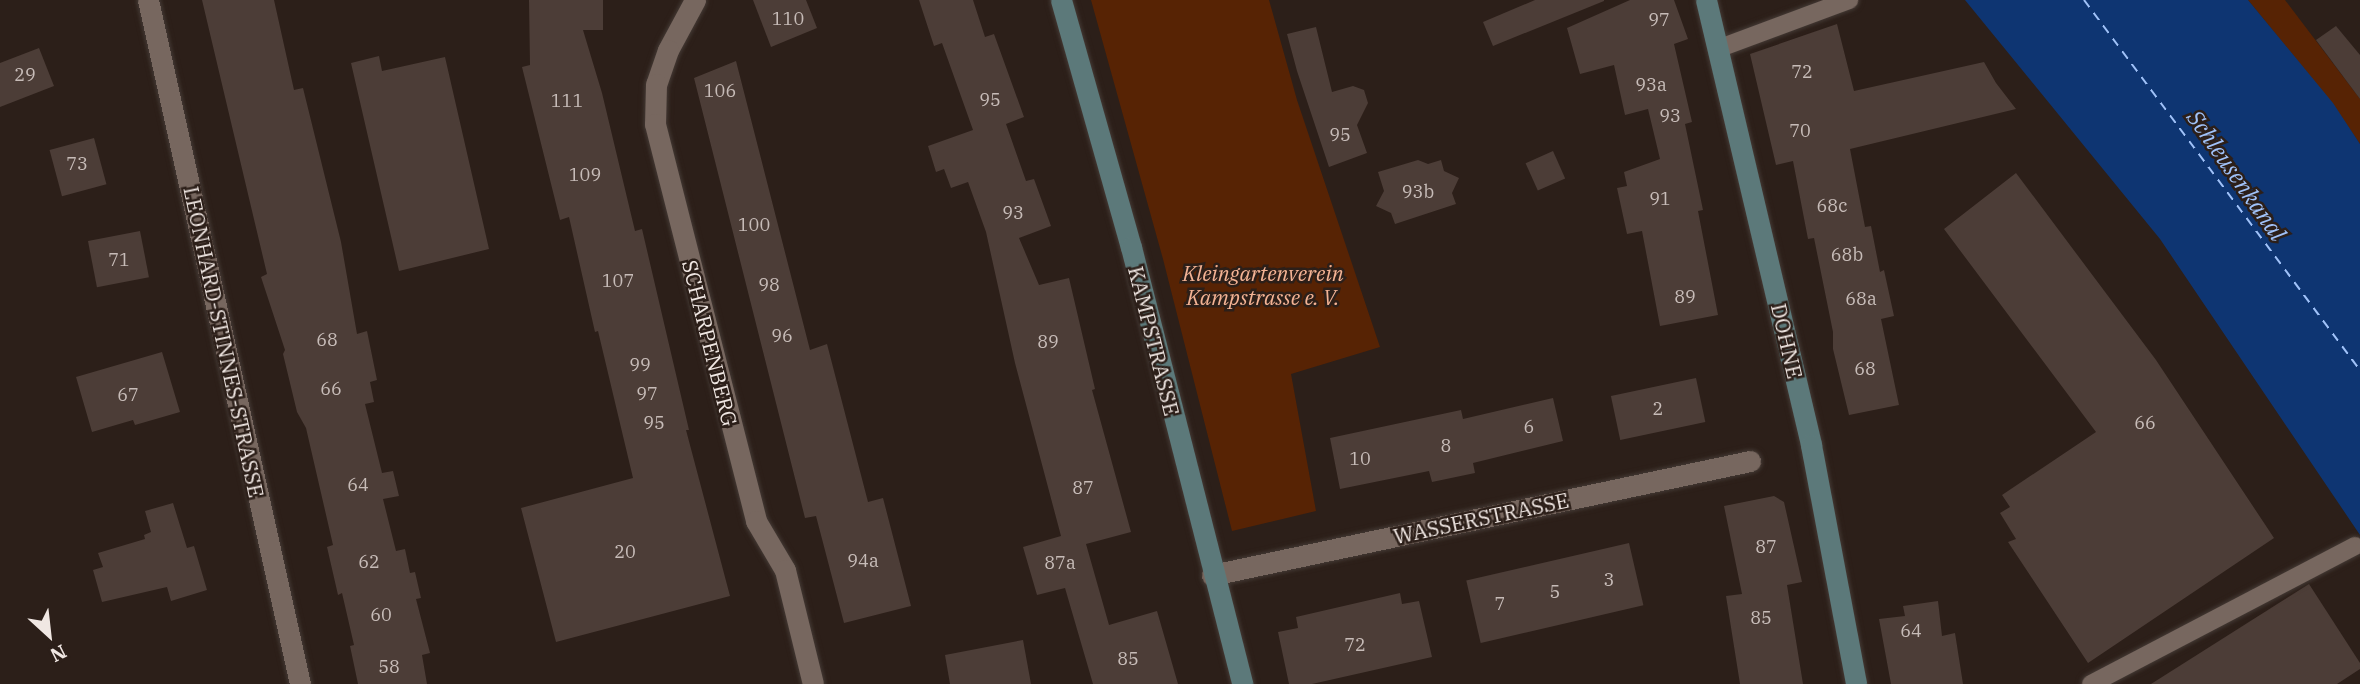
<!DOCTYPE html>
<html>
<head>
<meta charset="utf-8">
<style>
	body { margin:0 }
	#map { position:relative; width:2360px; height:684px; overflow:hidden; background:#2c1f19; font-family:"IBM Plex Serif",serif }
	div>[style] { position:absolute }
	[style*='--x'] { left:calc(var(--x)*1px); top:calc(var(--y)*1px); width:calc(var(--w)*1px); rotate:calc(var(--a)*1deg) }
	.green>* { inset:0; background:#572304 }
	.water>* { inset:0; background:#0e3572 }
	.ferry>* { height:2px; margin-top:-1px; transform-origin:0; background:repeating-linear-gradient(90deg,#a0c2f9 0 9px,transparent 0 16px) }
	.building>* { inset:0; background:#4c3d37; transform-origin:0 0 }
	.roads { filter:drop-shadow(0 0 2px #443a35) drop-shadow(0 0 2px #443a35) }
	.lane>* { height:18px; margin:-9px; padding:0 9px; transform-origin:9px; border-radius:9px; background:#77675f }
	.street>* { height:21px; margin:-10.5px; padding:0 10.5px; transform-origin:10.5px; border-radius:10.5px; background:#77675f }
	.secondary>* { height:21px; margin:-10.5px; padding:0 10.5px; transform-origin:10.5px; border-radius:10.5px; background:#5c797a }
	span { translate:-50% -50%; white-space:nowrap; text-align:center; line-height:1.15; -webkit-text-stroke:5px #2c1f19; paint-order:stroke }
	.number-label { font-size:18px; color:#c7bcb8 }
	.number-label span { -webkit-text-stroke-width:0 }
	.park-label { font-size:21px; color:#f4b394; font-style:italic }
	.street-label { font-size:21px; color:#f0e7e3 }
	.water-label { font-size:23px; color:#a0c2f9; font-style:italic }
	.north { position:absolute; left:14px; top:600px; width:70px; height:70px; -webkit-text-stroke:5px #2c1f19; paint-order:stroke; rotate:153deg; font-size:19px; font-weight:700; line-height:28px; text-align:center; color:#f0e7e3 }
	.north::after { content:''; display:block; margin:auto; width:24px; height:32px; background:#f0e7e3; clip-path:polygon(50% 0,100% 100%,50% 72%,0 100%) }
</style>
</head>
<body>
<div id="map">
	<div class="green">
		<i style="clip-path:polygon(1091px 0,1269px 0,1297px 100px,1380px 347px,1291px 374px,1316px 511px,1232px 531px,1163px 259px)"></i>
		<i style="clip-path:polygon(2248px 0,2285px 0,2360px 99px,2360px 144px,2332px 103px)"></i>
	</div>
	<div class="water">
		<i style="clip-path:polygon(1965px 0,2248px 0,2333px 103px,2360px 144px,2360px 535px,2160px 239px)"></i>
	</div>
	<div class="ferry">
		<i style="--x:2084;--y:0;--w:462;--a:53.3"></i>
	</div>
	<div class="building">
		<i style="clip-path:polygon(202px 0,274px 0,294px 90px,303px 88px,341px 242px,357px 334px,367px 331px,377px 380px,370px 382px,374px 402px,365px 404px,382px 473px,393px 471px,399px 496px,383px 499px,396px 551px,405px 549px,410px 573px,415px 572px,421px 598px,416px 599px,430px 653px,422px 655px,427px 684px,358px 684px,350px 646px,354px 645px,342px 593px,338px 595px,327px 547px,333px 545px,306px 428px,297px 412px,283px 354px,285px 350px,261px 277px,267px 274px)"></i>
		<i style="clip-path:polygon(529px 0,603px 0,603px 30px,583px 30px,602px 93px,635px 231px,642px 229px,689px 430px,686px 430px,730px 596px,556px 642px,521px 508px,633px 478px,598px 331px,595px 332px,569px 217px,560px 220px,522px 67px,530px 65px)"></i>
		<i style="clip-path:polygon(753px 0,806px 0,817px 28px,771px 47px)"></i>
		<i style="clip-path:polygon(919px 0,973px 0,985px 37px,994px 34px,1024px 117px,1006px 124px,1026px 181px,1034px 179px,1051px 226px,1019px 238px,1039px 285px,1069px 278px,1095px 389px,1092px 390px,1131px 532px,1086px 544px,1109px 625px,1157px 611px,1178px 684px,1093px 684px,1065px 588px,1037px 595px,1023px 547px,1061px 536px,1015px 363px,986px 232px,968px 182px,951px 188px,944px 169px,936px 172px,928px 146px,973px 130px,942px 43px,934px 46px)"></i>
		<i style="clip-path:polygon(1535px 0,1604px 0,1604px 1px,1493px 46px,1483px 22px)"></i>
		<i style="clip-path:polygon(1630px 0,1674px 0,1688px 39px,1674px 44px,1692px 122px,1685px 124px,1703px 210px,1698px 211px,1718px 315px,1660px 326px,1642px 231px,1627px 234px,1617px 188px,1627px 186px,1624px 172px,1660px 159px,1648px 109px,1625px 115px,1614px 65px,1580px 74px,1567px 28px)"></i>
		<i style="clip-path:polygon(1837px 24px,1854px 91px,1984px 62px,1996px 83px,2016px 109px,1850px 149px,1865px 227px,1871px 226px,1880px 272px,1884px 270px,1894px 316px,1881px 319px,1899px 405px,1849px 415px,1833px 349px,1833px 332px,1814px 238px,1808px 239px,1793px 161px,1776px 165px,1750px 54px)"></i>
		<i style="clip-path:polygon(2336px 26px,2360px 55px,2360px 99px,2316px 40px)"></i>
		<i style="clip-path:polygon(1316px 27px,1332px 92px,1353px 86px,1364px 90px,1368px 103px,1357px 125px,1367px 153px,1329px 167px,1297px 71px,1287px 34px)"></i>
		<i style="clip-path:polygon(39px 48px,54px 86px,0 107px,0 63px)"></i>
		<i style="clip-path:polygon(379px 56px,382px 71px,445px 57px,489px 249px,399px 271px,351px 63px)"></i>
		<i style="clip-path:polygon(736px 61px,810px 350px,827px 344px,868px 502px,883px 498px,911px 606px,844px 623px,816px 516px,805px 518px,694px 78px)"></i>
		<i style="left:94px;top:138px;width:48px;height:46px;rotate:75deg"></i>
		<i style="left:1553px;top:151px;width:30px;height:30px;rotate:66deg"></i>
		<i style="clip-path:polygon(1418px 160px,1428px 164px,1441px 160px,1444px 171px,1459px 178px,1452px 193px,1456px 204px,1395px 224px,1391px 213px,1376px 206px,1384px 191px,1378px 172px)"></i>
		<i style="clip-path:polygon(2016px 173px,2156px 360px,2274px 538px,2088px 663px,2008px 542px,2016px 539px,2000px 513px,2010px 507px,2002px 495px,2096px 432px,1944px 229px)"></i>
		<i style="left:140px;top:231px;width:47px;height:53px;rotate:79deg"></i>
		<i style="clip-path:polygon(162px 352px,180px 412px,135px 425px,133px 420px,92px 432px,76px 377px)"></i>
		<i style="left:1696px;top:378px;width:45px;height:87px;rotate:78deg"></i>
		<i style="clip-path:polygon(1553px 398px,1563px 441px,1473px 463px,1475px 473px,1432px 482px,1429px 471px,1340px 489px,1330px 438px,1461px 410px,1463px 419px)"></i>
		<i style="clip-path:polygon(1774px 496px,1784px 502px,1802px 582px,1787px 585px,1803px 684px,1740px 684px,1726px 596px,1742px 594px,1724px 506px)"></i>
		<i style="clip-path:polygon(173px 503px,187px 548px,194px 546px,207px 590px,171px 601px,167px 587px,102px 602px,93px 570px,103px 567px,98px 553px,145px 539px,144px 535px,151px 532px,145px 511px)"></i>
		<i style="left:1629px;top:543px;width:64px;height:167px;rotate:77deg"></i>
		<i style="clip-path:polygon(2309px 584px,2360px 663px,2360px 669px,2337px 684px,2151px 684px)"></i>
		<i style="clip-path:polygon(1400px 593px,1402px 604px,1419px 601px,1432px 657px,1312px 684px,1289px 684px,1278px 632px,1298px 628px,1296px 617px)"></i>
		<i style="clip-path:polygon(1938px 601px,1942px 636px,1955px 633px,1963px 684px,1891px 684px,1879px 619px,1905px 616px,1903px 606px)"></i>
		<i style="clip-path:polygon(1023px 640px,1031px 684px,950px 684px,945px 655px)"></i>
	</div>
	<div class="roads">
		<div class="lane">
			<i style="--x:1720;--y:48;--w:138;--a:-20.4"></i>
			<i style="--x:2091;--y:684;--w:298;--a:-27.6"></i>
		</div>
		<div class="street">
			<i style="--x:148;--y:0;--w:701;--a:77.47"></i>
			<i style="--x:695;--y:0;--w:57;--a:118.4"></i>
			<i style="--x:668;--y:50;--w:36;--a:109"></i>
			<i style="--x:656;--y:84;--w:40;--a:91.4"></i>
			<i style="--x:655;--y:124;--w:410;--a:75.7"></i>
			<i style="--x:756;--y:521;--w:57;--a:59.4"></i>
			<i style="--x:785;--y:570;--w:117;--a:76.2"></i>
			<i style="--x:1212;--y:575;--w:550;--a:-11.96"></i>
		</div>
		<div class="secondary">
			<i style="--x:1061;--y:0;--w:257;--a:74.2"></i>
			<i style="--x:1131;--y:247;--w:451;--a:75.7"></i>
			<i style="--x:1706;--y:0;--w:457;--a:76.7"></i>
			<i style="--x:1811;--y:445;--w:243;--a:79.3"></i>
		</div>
	</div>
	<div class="number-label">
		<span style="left:788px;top:19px">110</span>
		<span style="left:1659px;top:20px">97</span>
		<span style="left:1802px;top:72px">72</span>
		<span style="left:25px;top:75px">29</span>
		<span style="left:1651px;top:85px">93a</span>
		<span style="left:720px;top:91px">106</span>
		<span style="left:990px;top:100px">95</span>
		<span style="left:567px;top:101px">111</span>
		<span style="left:1670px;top:116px">93</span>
		<span style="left:1800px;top:131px">70</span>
		<span style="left:1340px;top:135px">95</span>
		<span style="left:77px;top:164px">73</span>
		<span style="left:585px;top:175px">109</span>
		<span style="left:1418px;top:192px">93b</span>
		<span style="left:1660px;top:199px">91</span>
		<span style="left:1832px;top:206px">68c</span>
		<span style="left:1013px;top:213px">93</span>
		<span style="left:754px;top:225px">100</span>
		<span style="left:1847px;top:255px">68b</span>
		<span style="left:119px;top:260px">71</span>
		<span style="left:618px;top:281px">107</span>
		<span style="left:769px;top:285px">98</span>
		<span style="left:1685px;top:297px">89</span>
		<span style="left:1861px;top:299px">68a</span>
		<span style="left:782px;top:336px">96</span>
		<span style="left:327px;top:340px">68</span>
		<span style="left:1048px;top:342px">89</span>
		<span style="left:640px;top:365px">99</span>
		<span style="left:1865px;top:369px">68</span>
		<span style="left:331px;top:389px">66</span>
		<span style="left:647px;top:394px">97</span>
		<span style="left:128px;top:395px">67</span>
		<span style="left:1658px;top:409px">2</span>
		<span style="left:654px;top:423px">95</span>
		<span style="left:2145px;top:423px">66</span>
		<span style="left:1529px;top:427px">6</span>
		<span style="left:1446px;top:446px">8</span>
		<span style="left:1360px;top:459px">10</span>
		<span style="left:358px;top:485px">64</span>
		<span style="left:1083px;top:488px">87</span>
		<span style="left:1766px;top:547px">87</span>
		<span style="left:625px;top:552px">20</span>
		<span style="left:863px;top:561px">94a</span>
		<span style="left:369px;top:562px">62</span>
		<span style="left:1060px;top:563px">87a</span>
		<span style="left:1609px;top:580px">3</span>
		<span style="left:1555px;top:592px">5</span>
		<span style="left:1500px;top:604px">7</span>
		<span style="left:381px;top:615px">60</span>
		<span style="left:1761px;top:618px">85</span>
		<span style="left:1911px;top:631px">64</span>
		<span style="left:1355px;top:645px">72</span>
		<span style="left:1128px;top:659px">85</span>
		<span style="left:389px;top:667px">58</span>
	</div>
	<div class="park-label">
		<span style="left:1263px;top:285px">Kleingartenverein<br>Kampstrasse e. V.</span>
	</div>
	<div class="street-label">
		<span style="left:1154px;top:341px;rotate:76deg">KAMPSTRASSE</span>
		<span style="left:1787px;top:341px;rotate:77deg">DOHNE</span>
		<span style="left:224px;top:342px;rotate:78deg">LEONHARD-STINNES-STRASSE</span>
		<span style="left:710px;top:343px;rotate:76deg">SCHARPENBERG</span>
		<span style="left:1481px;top:518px;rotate:-12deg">WASSERSTRASSE</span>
	</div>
	<div class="water-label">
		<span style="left:2237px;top:175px;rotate:55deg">Schleusenkanal</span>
	</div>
	<div class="north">N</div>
</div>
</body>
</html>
